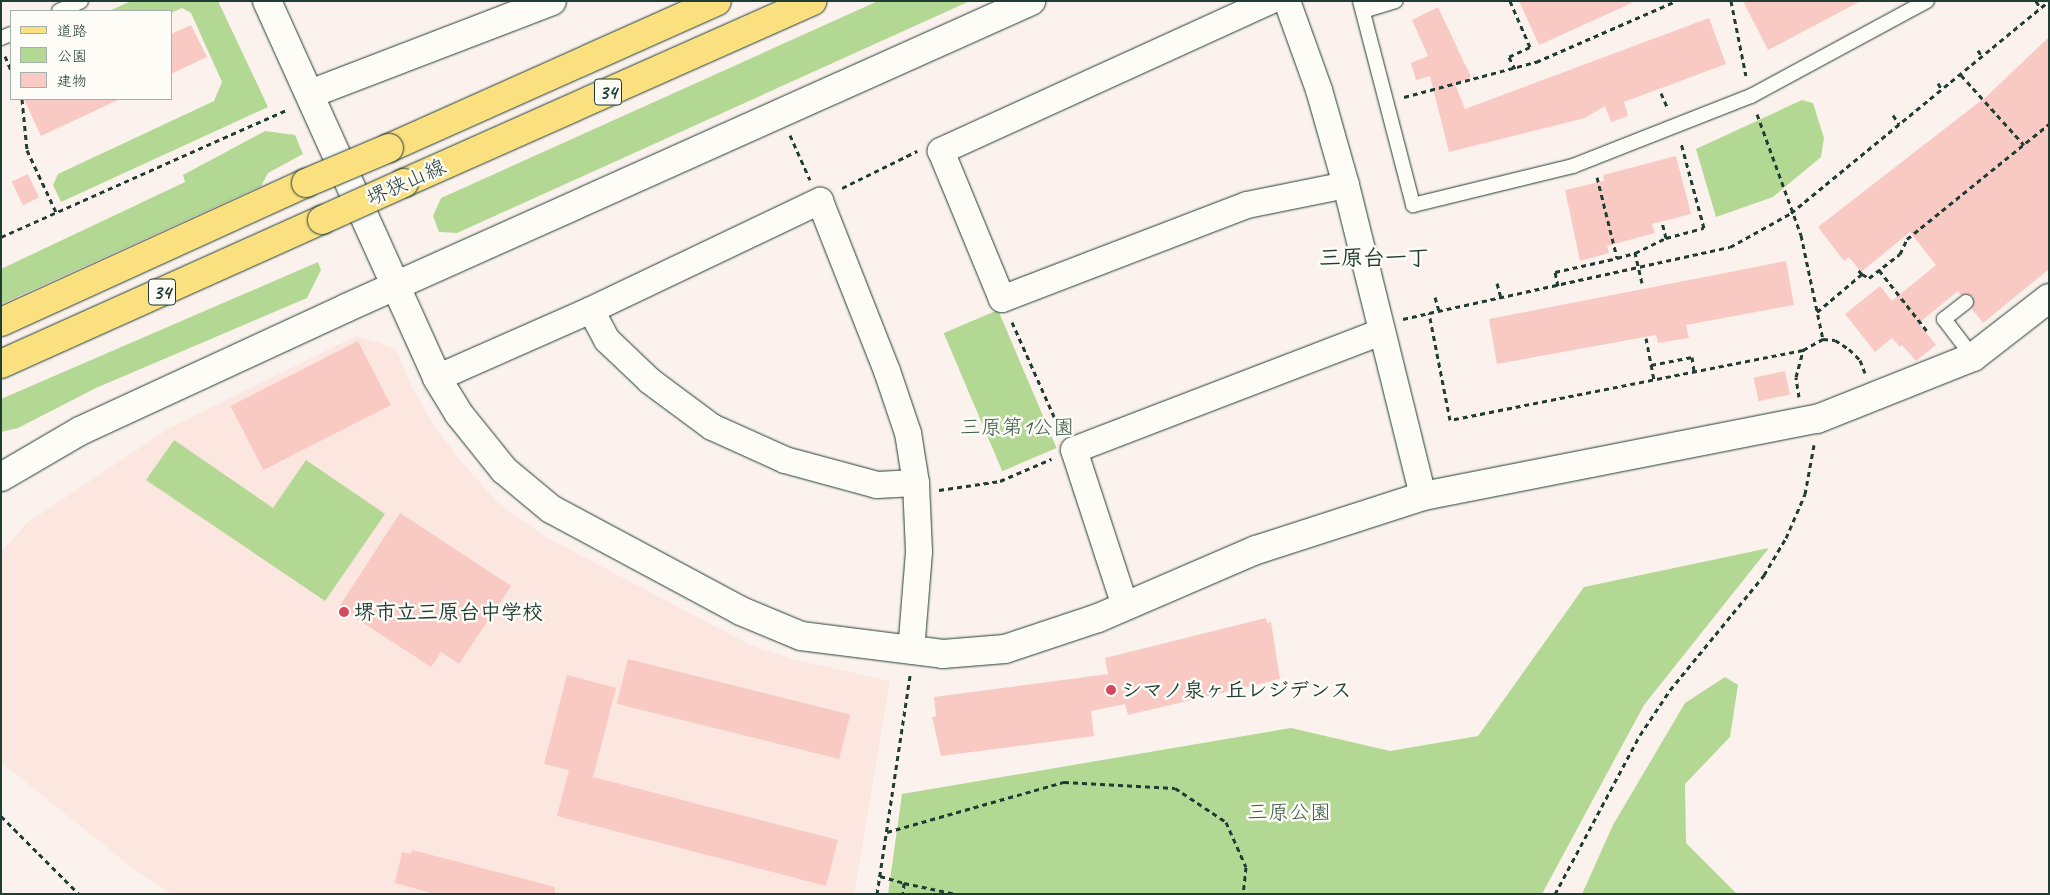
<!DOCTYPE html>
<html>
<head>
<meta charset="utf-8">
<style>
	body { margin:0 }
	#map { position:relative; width:2050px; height:895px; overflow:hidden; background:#fcf2ed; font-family:Caveat,"Klee One",sans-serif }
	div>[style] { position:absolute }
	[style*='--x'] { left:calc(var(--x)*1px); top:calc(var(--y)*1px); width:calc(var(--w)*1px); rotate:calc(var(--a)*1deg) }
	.built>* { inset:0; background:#fbe6e0 }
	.green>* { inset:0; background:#b2d894; transform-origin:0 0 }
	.building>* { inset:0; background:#f9c9c3; transform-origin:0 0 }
	.path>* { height:3px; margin-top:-1.5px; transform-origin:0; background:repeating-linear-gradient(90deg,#1f3d34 0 5px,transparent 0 9px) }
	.roads { filter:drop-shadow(0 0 1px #1f3d34) drop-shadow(0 0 1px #1f3d34) }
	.service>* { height:14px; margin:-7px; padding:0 7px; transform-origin:7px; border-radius:7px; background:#fdfcf7 }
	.minor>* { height:26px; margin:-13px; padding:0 13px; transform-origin:13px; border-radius:13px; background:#fdfcf7 }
	.tertiary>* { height:28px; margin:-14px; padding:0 14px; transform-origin:14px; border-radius:14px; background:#fdfcf7 }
	.primary>* { height:28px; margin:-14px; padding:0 14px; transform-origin:14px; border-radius:14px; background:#fbe080 }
	.bridges { filter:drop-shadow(0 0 1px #1f3d34) drop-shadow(0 0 1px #1f3d34) }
	.primary-bridge>* { height:28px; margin:-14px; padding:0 14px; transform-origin:14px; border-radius:14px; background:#fbe080 }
	.dots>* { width:14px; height:14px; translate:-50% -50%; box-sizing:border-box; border:2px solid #fdfcf7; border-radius:50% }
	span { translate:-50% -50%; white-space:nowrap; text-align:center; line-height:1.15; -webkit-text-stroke:5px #fdfcf7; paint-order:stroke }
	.shield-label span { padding:1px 4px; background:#fdfcf7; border:1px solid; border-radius:4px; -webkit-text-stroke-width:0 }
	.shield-label { font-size:20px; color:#1f3d34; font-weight:700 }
	.street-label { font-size:21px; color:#1f3d34 }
	.park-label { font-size:21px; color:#3c5c47 }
	.poi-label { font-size:21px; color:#1f3d34; font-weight:700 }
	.left { translate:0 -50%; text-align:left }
	.neighbourhood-label { font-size:22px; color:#1f3d34; font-weight:700 }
	.frame { position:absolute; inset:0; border:2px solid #1f3d34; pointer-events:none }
	.legend { position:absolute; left:10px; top:10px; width:162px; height:90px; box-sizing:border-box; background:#fdfcf7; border:1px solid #a4b0a9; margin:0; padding:6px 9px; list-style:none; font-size:15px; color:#1f3d34 }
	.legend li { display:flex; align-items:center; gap:10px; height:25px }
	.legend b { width:25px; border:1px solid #a4b0a9 }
</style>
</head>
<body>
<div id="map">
	<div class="built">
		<i style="clip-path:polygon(356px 336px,395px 348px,411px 385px,431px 421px,460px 460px,497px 502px,544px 536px,752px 646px,792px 659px,890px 681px,854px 894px,172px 894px,136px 871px,1px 762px,1px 552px,27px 523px,168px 429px)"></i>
	</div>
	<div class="green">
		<i style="clip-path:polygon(131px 1px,218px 1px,268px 107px,61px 202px,53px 185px,58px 174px,214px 101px,222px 82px,191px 13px,182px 8px,171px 13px,109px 11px)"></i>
		<i style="clip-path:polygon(878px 1px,970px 1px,457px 233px,439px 232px,433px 216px,441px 198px)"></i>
		<i style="clip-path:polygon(1802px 100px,1813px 103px,1824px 138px,1821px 157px,1773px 197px,1716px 217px,1696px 149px)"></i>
		<i style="clip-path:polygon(265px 131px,295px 135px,303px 154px,268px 173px,261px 186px,1px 304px,1px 269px,185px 182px,183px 175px)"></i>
		<i style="clip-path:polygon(318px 262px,321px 270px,307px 298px,96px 388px,18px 428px,1px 432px,1px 399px)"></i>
		<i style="left:998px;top:310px;width:150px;height:59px;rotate:67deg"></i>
		<i style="clip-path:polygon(174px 440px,273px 508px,306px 460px,385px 514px,325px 601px,146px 480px)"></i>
		<i style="clip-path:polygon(1769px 548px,1644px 705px,1542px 894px,888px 894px,902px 794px,1291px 728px,1390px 751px,1478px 736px,1584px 587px)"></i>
		<i style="clip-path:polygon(1725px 677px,1738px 685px,1730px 737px,1685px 784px,1686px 843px,1737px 894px,1582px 894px,1613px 825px,1685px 703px)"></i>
	</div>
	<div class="building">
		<i style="clip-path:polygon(1519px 1px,1636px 1px,1539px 45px)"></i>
		<i style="clip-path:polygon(1743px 1px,1861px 1px,1768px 50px)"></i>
		<i style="clip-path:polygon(1438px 7px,1471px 77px,1455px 84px,1465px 109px,1709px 18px,1726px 64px,1624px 102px,1628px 116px,1611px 122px,1605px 106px,1585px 118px,1449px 152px,1430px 76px,1416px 80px,1411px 63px,1428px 56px,1412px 20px)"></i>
		<i style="clip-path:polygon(191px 25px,207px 57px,171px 74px,171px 34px)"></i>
		<i style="clip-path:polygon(2049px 37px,2049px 269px,1983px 323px,1972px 309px,1973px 296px,1961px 295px,1958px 291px,1919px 323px,1936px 345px,1916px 361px,1902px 345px,1900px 347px,1892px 338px,1875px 352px,1845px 314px,1880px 286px,1892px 301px,1936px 265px,1910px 232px,1861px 272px,1849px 257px,1844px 261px,1818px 227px,1987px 96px)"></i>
		<i style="clip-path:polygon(24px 99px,120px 99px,41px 136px)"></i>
		<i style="clip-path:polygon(1676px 156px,1691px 214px,1652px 224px,1655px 233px,1607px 246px,1609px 253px,1580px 261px,1565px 190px,1604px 181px,1603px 175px)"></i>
		<i style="left:28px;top:174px;width:26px;height:18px;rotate:65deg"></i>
		<i style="clip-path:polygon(1786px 261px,1794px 305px,1686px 325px,1689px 338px,1658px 343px,1656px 335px,1497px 364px,1489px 319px)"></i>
		<i style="left:358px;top:341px;width:72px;height:143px;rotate:63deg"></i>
		<i style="left:1785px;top:371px;width:24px;height:32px;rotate:78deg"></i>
		<i style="clip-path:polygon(400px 513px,511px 586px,459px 664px,441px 652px,431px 667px,339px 607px)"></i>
		<i style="clip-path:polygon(1266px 618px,1267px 623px,1271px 622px,1280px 679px,1128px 715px,1125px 704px,1091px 711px,1094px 736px,941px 756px,932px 717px,936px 716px,934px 697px,1108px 674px,1105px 658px)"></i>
		<i style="left:628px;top:659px;width:229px;height:46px;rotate:14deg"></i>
		<i style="clip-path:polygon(567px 675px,616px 688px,593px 777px,838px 840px,826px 886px,557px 816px,569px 770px,544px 764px)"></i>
		<i style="clip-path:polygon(412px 850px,555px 887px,555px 894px,435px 894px,395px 883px,402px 852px,411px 854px)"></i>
	</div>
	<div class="path">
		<i style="--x:1510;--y:1;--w:50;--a:66.5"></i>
		<i style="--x:1530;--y:47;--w:23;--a:155"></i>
		<i style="--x:1509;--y:57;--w:13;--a:63"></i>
		<i style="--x:1731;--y:1;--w:76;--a:78.7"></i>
		<i style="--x:2036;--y:1;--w:9;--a:58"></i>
		<i style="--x:1978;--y:50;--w:8;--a:60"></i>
		<i style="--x:5;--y:56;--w:15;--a:67"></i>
		<i style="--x:1961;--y:75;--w:94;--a:48"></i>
		<i style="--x:1938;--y:83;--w:8;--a:60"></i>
		<i style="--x:1661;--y:93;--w:17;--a:66"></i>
		<i style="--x:1404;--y:97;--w:137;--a:-14.9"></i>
		<i style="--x:1536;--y:62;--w:153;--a:-23.5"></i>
		<i style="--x:22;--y:99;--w:51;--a:84.4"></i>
		<i style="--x:27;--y:150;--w:68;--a:64.9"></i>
		<i style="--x:1757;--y:114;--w:129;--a:70"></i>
		<i style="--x:1801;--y:235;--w:106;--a:78.1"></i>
		<i style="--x:1893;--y:115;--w:11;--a:56"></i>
		<i style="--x:790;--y:135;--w:49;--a:66"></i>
		<i style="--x:1597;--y:177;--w:83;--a:76.1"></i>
		<i style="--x:1617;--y:258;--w:19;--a:-16"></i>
		<i style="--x:842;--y:188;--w:84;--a:-26.3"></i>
		<i style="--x:1;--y:237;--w:314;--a:-24"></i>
		<i style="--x:1666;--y:238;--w:39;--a:-15"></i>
		<i style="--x:1704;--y:228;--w:88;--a:-105.1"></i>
		<i style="--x:1879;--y:270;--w:78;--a:51.8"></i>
		<i style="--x:1862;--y:274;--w:8;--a:30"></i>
		<i style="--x:1869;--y:278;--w:39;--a:-38"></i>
		<i style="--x:1900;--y:254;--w:17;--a:-65"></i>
		<i style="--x:1907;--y:239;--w:183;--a:-39"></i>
		<i style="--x:1497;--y:283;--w:16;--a:75"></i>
		<i style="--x:1642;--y:283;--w:31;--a:-103"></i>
		<i style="--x:1635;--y:253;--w:34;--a:-26"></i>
		<i style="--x:1666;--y:238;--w:16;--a:-104"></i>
		<i style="--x:1558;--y:286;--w:14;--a:-102"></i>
		<i style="--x:1555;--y:272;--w:64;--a:-12.7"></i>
		<i style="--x:1435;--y:297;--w:15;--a:74"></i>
		<i style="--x:1817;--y:312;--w:59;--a:-40.2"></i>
		<i style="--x:1862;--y:274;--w:6;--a:-135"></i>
		<i style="--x:1403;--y:319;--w:27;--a:-13"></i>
		<i style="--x:1012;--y:322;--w:118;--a:66"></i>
		<i style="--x:1646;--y:338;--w:43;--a:79.2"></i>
		<i style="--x:1803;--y:350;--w:360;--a:168.8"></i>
		<i style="--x:1450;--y:420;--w:109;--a:-101.1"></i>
		<i style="--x:1429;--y:313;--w:308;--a:-12.4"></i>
		<i style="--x:1730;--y:247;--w:70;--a:-29.1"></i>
		<i style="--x:1791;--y:213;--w:334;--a:-39.4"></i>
		<i style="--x:1651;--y:365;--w:42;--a:-11"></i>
		<i style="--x:1692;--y:357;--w:15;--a:82"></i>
		<i style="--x:1799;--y:397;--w:20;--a:-99"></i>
		<i style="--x:1796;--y:377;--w:28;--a:-75"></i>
		<i style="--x:1803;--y:350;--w:23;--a:-29"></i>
		<i style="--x:1823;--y:339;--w:12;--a:5"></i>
		<i style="--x:1835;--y:340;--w:17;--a:33"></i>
		<i style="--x:1849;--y:349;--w:16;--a:45"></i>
		<i style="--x:1860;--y:360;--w:14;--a:69"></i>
		<i style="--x:939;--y:490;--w:62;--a:-8.4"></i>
		<i style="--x:1000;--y:481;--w:56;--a:-23.3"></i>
		<i style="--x:1;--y:816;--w:110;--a:45"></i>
		<i style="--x:887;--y:832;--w:184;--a:-15.8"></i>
		<i style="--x:1064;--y:782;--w:111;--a:3.1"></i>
		<i style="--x:1175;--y:788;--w:61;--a:33.7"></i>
		<i style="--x:1226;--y:822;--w:49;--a:66"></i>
		<i style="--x:1246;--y:867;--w:27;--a:96"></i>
		<i style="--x:880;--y:876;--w:25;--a:16"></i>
		<i style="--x:904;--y:883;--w:11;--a:95"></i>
		<i style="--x:904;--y:883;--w:53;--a:11.9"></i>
		<i style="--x:877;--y:894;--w:221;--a:-81.4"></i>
		<i style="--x:1555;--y:894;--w:180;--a:-61.9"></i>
		<i style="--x:1640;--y:735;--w:54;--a:-56.3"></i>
		<i style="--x:1670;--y:690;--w:149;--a:-50.7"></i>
		<i style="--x:1764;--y:575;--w:43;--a:-59.3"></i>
		<i style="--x:1786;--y:538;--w:48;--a:-66.6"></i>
		<i style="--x:1805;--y:494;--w:50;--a:-79.6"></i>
	</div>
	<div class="roads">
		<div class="service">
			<i style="--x:1360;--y:1;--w:211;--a:75.4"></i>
			<i style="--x:1413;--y:205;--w:165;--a:-13.7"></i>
			<i style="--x:1573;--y:166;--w:191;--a:-21.5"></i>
			<i style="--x:1751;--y:96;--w:200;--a:-28.4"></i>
			<i style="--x:59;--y:11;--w:24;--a:-24"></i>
			<i style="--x:1363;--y:11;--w:34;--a:-17"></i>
			<i style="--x:1;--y:38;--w:11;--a:-22"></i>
			<i style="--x:1966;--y:302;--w:28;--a:142"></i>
			<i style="--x:1944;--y:319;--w:48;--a:52.7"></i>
		</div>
		<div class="minor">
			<i style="--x:1270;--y:1;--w:362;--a:155.5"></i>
			<i style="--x:941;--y:151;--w:160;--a:67.6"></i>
			<i style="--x:1002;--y:299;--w:262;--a:-21"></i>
			<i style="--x:1247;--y:205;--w:101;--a:-11.4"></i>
			<i style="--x:1287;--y:1;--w:95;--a:70.2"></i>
			<i style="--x:1319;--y:90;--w:99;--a:74.1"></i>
			<i style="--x:1346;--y:185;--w:320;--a:76.1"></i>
			<i style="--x:591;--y:310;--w:34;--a:62"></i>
			<i style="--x:607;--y:340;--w:59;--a:43.6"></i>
			<i style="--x:650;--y:381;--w:77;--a:36.6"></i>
			<i style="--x:712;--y:427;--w:80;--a:24.3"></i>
			<i style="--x:785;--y:460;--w:95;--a:15.2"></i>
			<i style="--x:877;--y:485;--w:39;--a:-3"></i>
			<i style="--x:437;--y:378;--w:168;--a:-23.8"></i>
			<i style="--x:591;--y:310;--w:254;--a:-25.5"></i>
			<i style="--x:820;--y:201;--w:183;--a:68.5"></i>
			<i style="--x:887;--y:371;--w:65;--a:71.3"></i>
			<i style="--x:908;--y:433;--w:51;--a:80.9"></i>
			<i style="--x:916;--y:483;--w:69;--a:87.5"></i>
			<i style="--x:919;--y:552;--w:99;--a:94.6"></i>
			<i style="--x:1125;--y:606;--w:164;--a:-108.1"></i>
			<i style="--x:1074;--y:450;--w:329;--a:-21"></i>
		</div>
		<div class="tertiary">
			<i style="--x:267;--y:1;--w:414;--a:65.7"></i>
			<i style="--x:437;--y:378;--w:42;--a:58.6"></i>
			<i style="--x:459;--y:414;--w:72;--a:51.2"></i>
			<i style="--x:504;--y:470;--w:61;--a:39.7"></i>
			<i style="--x:551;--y:509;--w:216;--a:28.2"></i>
			<i style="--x:741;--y:611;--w:65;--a:22.6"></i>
			<i style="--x:801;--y:636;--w:143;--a:7.2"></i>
			<i style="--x:943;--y:654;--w:62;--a:-4.6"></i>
			<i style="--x:1005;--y:649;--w:98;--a:-18.4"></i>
			<i style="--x:1098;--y:618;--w:172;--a:-23.3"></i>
			<i style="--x:1256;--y:550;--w:176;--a:-17.9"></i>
			<i style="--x:1423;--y:496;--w:401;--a:-11.1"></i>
			<i style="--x:1817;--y:419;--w:168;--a:-21.7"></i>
			<i style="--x:1973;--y:357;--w:96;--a:-37.8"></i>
			<i style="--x:310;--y:94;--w:259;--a:-21"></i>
			<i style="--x:1;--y:477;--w:91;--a:-30.2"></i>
			<i style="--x:80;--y:431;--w:293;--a:-24.8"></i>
			<i style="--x:346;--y:308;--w:751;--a:-24.14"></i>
		</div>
		<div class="primary">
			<i style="--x:389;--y:148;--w:359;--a:-24.1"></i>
			<i style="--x:404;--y:183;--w:447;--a:-24"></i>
			<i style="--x:1;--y:322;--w:335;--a:-24.5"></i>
			<i style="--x:1;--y:364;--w:352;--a:-24.2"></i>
		</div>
	</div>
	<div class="bridges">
		<div class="primary-bridge">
			<i style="--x:306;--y:183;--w:90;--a:-22.9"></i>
			<i style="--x:322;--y:220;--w:90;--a:-24.3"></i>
		</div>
	</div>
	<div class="dots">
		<i style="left:344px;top:612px;background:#d1495b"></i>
		<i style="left:1111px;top:690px;background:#d1495b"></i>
	</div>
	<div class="shield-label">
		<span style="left:608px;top:92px">34</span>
		<span style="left:162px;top:292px">34</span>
	</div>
	<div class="street-label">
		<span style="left:406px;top:182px;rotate:-24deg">堺狭山線</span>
	</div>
	<div class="park-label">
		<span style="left:1017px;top:427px">三原第1公園</span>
		<span style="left:1289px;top:812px">三原公園</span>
	</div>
	<div class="poi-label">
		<span class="left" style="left:354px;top:612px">堺市立三原台中学校</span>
		<span class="left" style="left:1121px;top:690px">シマノ泉ヶ丘レジデンス</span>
	</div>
	<div class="neighbourhood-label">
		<span style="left:1374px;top:259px">三原台一丁</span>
	</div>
	<div class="frame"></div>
	<ul class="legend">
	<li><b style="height:6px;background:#fbe080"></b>道路</li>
	<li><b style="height:14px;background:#b2d894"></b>公園</li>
	<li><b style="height:14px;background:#f9c9c3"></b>建物</li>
	</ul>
</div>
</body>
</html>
